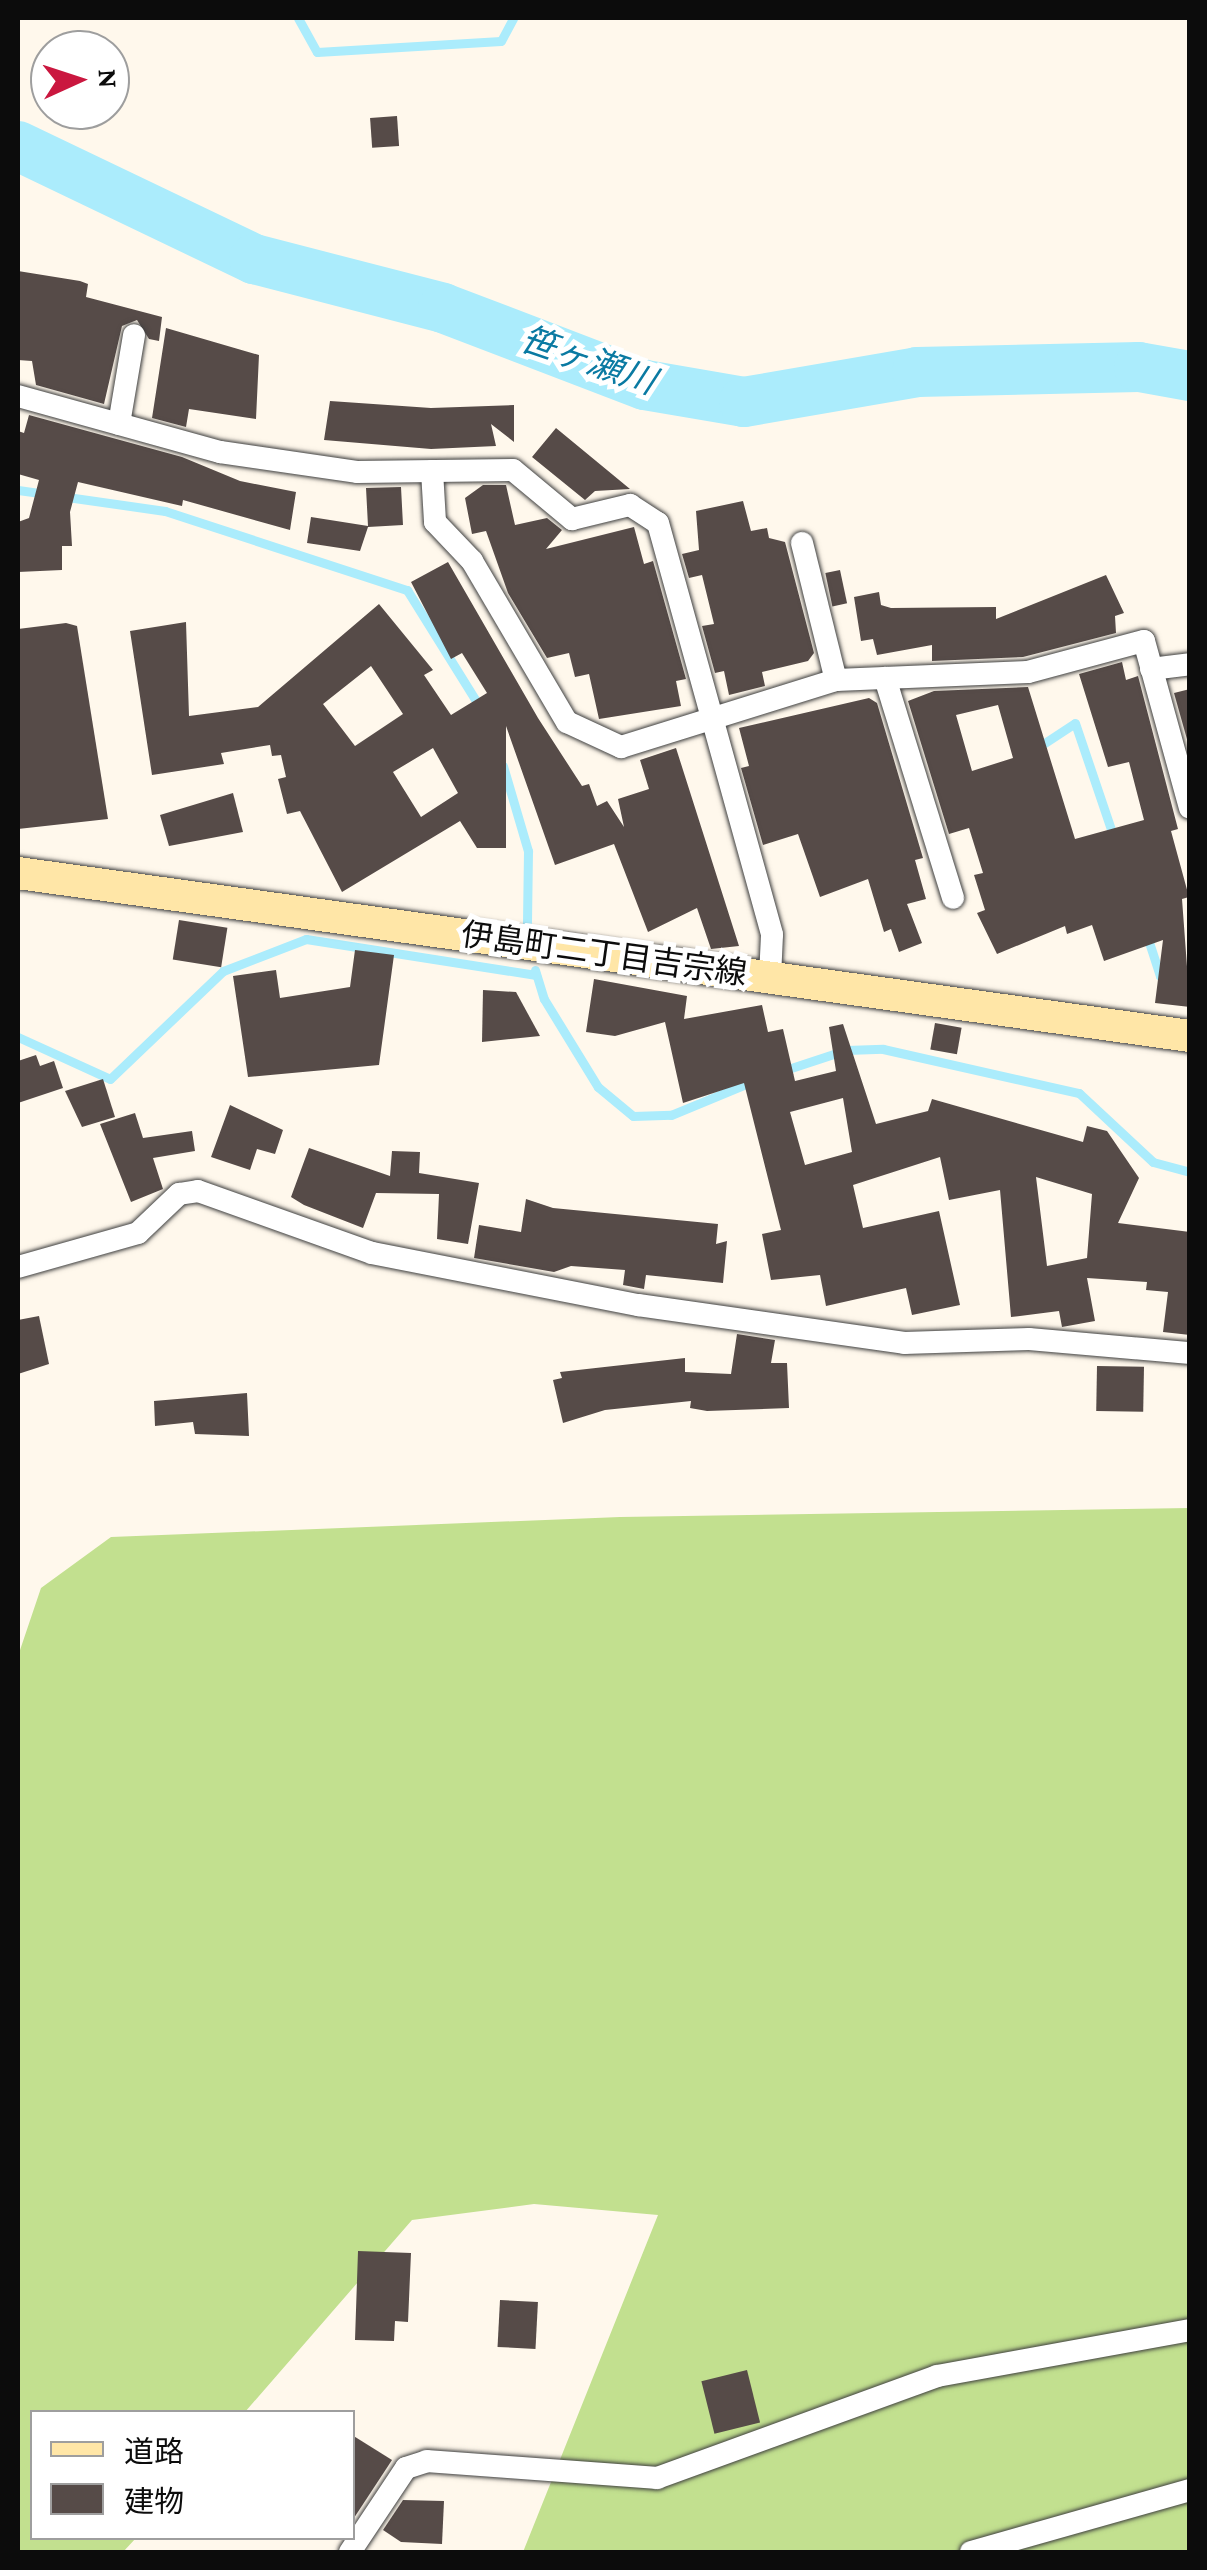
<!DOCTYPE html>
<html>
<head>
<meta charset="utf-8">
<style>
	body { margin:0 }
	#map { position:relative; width:1207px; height:2570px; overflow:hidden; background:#fff8ec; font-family:"Crimson Pro","Noto Sans JP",serif }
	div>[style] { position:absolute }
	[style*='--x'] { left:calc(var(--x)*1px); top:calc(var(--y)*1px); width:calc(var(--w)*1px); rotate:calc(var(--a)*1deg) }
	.forest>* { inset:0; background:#c2e08f }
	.stream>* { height:9px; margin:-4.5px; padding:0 4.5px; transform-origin:4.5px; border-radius:4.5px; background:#abecfc }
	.river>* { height:50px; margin:-25px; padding:0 25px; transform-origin:25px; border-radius:25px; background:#abecfc }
	.building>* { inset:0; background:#564b48; transform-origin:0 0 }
	.roads { filter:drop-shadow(0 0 2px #3f3f3f) drop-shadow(0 0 2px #3f3f3f) }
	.street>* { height:22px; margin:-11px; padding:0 11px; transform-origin:11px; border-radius:11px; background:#fff }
	.secondary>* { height:32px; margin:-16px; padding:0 16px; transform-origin:16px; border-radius:16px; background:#ffe6a7 }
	span { translate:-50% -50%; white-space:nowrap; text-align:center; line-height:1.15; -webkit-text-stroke:10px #fff; paint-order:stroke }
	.street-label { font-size:32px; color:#0c0c0c }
	.water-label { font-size:35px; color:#0a7aa2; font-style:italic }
	.frame { position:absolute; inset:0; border:20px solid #0c0c0c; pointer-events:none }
	.legend { position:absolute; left:30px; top:2410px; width:325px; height:130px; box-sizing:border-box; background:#fff; border:2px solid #9e9e9e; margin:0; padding:12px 18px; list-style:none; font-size:30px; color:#0c0c0c }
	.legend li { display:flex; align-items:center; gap:20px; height:50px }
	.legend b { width:50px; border:2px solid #9e9e9e }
	.north { position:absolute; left:30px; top:30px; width:100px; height:100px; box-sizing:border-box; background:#fff; border:2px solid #9e9e9e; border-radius:50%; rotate:87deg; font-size:28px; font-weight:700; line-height:40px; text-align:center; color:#0c0c0c }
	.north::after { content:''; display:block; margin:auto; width:35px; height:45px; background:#ca173f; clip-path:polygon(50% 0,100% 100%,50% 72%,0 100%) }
</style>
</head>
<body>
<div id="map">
	<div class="forest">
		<i style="clip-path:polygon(1189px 1508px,1189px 2552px,523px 2552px,658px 2215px,534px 2204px,412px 2220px,245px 2412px,32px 2412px,32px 2538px,136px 2538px,123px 2552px,18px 2552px,18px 1656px,41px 1588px,111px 1537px,620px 1517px)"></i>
	</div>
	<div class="stream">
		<i style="--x:298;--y:18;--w:39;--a:61"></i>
		<i style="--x:317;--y:52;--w:184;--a:-3.4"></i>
		<i style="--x:501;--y:41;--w:26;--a:-62"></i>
		<i style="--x:18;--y:490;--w:28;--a:8"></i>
		<i style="--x:67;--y:497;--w:99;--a:8.1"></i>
		<i style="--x:165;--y:511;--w:255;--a:18.1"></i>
		<i style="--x:407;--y:590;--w:140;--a:58.1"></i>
		<i style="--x:1037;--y:748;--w:45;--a:-33.3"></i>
		<i style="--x:1075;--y:723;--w:125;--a:71.3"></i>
		<i style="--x:503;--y:766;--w:89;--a:73.6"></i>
		<i style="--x:528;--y:851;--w:73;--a:90.8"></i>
		<i style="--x:1147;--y:936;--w:42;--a:72"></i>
		<i style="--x:1160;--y:976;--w:31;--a:-15"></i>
		<i style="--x:535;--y:970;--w:30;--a:73"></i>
		<i style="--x:544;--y:999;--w:103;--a:58.5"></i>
		<i style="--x:598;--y:1087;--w:45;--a:39.6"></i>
		<i style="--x:633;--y:1116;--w:38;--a:-2"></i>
		<i style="--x:671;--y:1115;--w:92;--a:-22.4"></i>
		<i style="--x:18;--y:1037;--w:101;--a:24.5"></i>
		<i style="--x:110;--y:1079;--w:156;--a:-43.7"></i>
		<i style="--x:223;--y:971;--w:89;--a:-21.1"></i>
		<i style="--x:306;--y:939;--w:233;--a:8.9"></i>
		<i style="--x:785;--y:1070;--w:64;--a:-18.2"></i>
		<i style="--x:846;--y:1050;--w:37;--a:-2"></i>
		<i style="--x:883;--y:1049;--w:201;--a:12.7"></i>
		<i style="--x:1079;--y:1093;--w:101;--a:43"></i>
		<i style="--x:1153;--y:1162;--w:38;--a:15"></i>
	</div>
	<div class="river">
		<i style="--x:18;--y:146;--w:262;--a:25.6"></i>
		<i style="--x:254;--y:259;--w:195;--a:14.5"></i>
		<i style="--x:443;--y:308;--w:216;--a:20.9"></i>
		<i style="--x:645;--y:385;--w:100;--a:9.7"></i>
		<i style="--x:744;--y:402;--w:176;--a:-9.8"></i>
		<i style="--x:917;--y:372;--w:222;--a:-1.3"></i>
		<i style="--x:1139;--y:367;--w:52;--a:10"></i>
	</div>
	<div class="building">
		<i style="left:397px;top:116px;width:30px;height:27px;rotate:86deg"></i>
		<i style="clip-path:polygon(18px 271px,80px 281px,88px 284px,86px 297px,162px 317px,159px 341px,149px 339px,137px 320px,122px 326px,104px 404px,36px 385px,32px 361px,18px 360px)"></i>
		<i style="clip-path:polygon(166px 328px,259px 355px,256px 419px,189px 409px,186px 427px,152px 418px)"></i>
		<i style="clip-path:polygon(330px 401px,431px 408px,514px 405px,514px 442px,491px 424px,496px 446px,431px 449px,324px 440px)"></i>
		<i style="clip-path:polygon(29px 415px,182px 457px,240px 481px,296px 492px,290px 530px,183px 500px,182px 506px,78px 482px,70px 512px,72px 546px,62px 546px,62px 570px,18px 572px,18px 522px,29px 518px,39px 480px,18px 474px,18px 431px,24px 433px)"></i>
		<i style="clip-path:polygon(556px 428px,630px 489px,595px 491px,585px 500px,532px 457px)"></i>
		<i style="clip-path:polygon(483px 485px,506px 485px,515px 525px,547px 518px,562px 530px,546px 549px,634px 527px,644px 564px,653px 561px,686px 679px,676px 681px,681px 706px,599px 719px,589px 674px,575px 677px,569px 653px,547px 658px,508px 593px,486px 531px,472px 534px,465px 498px)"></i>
		<i style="clip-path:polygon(401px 487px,403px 525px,368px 527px,360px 551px,307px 543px,311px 517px,368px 526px,366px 488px)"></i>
		<i style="clip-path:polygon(743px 501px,751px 531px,767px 528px,769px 538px,785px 542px,814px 653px,808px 661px,762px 672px,765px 686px,729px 695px,724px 671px,715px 673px,702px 626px,714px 624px,702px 575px,689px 578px,682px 554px,699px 550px,696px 511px)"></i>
		<i style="clip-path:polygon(evenodd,448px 562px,538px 718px,582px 786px,589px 784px,597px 806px,607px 801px,624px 827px,618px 799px,649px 789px,640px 760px,676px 748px,739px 946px,711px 949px,697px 908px,648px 932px,614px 844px,555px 865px,506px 726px,506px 848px,477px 848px,460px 821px,342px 892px,300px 811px,287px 814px,278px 779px,286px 777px,281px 755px,272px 756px,270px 745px,221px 753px,224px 764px,152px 775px,130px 631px,186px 622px,189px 716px,258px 707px,379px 604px,433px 670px,424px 675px,451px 715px,487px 693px,462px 653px,451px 659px,411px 582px,448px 562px,371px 666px,403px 714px,355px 746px,323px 704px,371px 666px,448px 562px,433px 748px,458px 793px,421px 817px,393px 772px,433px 748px)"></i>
		<i style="left:840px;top:570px;width:34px;height:15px;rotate:78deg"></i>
		<i style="clip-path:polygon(1106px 575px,1124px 613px,1115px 616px,1116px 633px,1023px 657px,932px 661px,932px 645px,877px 655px,873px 639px,861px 641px,854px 597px,879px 592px,881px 605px,891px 608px,996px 607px,996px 619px)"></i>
		<i style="clip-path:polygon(66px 623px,77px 626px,108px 819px,18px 829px,18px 629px)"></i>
		<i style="clip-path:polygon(evenodd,1122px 662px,1126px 680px,1138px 676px,1178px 829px,1171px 831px,1189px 897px,1182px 899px,1190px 1007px,1155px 1003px,1163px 940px,1104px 961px,1092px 925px,1067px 934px,1065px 926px,997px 954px,977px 913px,985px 910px,974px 875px,983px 873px,969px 828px,949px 834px,908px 701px,934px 691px,1028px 687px,1075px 839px,1144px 820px,1129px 762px,1108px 767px,1079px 674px,1122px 662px,998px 705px,1013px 758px,972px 771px,956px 715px,998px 705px)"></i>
		<i style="clip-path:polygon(1190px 689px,1190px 750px,1174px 693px)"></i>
		<i style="clip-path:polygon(869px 698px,877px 703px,923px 858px,915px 860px,926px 899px,907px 904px,922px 943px,899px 952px,891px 929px,884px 932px,868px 879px,820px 897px,798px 834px,763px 845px,741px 768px,749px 766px,739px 728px)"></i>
		<i style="clip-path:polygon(233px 793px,243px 832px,169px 846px,160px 815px)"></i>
		<i style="left:179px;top:920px;width:49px;height:40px;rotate:9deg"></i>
		<i style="clip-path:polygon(355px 950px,394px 955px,379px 1065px,248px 1077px,233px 976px,276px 970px,280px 998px,350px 987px)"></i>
		<i style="clip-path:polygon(evenodd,594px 979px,687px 996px,684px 1019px,762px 1005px,768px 1032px,783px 1029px,795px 1081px,836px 1071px,829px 1027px,843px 1024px,876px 1124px,928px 1111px,932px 1099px,1083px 1142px,1087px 1126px,1107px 1131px,1139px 1178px,1118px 1223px,1190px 1232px,1190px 1335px,1163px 1332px,1168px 1292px,1146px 1290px,1147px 1282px,1087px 1278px,1095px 1321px,1062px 1327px,1059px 1311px,1011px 1317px,1000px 1190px,949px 1200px,940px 1157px,853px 1185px,863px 1228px,939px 1211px,960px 1305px,912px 1315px,906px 1288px,826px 1306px,820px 1275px,771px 1280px,762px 1234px,781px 1230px,744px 1083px,683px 1103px,665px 1022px,615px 1036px,586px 1032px,594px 979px,843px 1098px,852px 1152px,805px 1165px,790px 1112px,843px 1098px,594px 979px,1036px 1177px,1092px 1194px,1087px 1258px,1047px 1266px,1036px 1177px)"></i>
		<i style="clip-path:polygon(483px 990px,516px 992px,540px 1036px,482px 1042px)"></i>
		<i style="left:935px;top:1023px;width:27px;height:27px;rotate:10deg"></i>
		<i style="clip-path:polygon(36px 1055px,40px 1066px,54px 1061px,63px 1088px,18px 1103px,18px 1061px)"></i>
		<i style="clip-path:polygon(103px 1079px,115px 1117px,82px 1127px,65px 1091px)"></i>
		<i style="clip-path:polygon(230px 1105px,283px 1130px,275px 1154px,257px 1149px,250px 1170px,211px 1157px)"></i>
		<i style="clip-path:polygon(135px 1113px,143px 1138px,192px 1131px,195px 1151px,153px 1158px,163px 1189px,131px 1202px,100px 1124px)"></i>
		<i style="clip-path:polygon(309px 1148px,390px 1176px,392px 1151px,420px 1152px,419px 1173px,479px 1183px,468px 1244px,437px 1239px,439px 1194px,376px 1193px,363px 1228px,304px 1205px,291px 1197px)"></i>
		<i style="clip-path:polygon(526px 1199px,553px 1208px,718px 1224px,716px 1244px,727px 1241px,723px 1283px,646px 1275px,644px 1289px,623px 1285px,625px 1270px,571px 1266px,554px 1272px,474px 1258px,479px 1225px,521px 1232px)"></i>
		<i style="clip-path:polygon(39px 1316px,49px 1364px,18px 1374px,18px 1320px)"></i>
		<i style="clip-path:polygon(737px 1334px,775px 1340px,771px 1363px,787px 1363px,789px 1408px,707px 1411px,690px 1408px,691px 1401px,605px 1410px,563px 1423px,553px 1380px,562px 1378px,560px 1372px,685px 1358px,685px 1372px,731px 1374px)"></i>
		<i style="left:1097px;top:1366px;width:47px;height:45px;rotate:1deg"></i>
		<i style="clip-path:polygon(247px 1393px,249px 1436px,195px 1434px,193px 1422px,155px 1426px,154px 1401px)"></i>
		<i style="clip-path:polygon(358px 2251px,411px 2253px,408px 2322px,395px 2321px,394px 2341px,355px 2340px)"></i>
		<i style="left:500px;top:2300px;width:38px;height:47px;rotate:3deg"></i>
		<i style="left:747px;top:2370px;width:54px;height:47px;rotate:76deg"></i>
		<i style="clip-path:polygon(352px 2435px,392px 2460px,352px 2521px)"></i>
		<i style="clip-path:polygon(403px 2500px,444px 2501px,442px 2544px,401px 2542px,383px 2530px)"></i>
	</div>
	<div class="roads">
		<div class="street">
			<i style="--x:18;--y:396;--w:210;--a:15.5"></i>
			<i style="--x:220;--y:452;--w:138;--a:8.3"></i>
			<i style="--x:357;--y:472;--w:156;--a:-0.7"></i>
			<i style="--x:513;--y:470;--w:77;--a:39.7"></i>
			<i style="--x:572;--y:519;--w:60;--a:-13.6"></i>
			<i style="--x:630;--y:505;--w:33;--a:33"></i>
			<i style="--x:658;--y:523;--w:427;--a:74.5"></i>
			<i style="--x:772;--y:935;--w:42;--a:92.7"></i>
			<i style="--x:119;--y:424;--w:90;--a:-80.4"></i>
			<i style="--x:432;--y:471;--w:51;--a:86.6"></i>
			<i style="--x:435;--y:522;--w:54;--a:46.5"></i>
			<i style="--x:472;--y:561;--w:187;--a:59.5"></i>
			<i style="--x:567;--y:722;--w:60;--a:24.8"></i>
			<i style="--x:621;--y:747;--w:225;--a:-17.3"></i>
			<i style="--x:836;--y:680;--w:192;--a:-2.4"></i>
			<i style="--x:1028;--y:672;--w:120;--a:-15"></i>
			<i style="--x:1144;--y:641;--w:173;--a:74.6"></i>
			<i style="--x:802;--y:543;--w:141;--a:76.1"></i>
			<i style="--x:1151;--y:669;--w:39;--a:-7"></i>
			<i style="--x:885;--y:678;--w:230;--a:72.8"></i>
			<i style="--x:18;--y:1267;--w:125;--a:-15.8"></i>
			<i style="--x:138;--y:1233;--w:57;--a:-43.6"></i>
			<i style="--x:179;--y:1194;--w:19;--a:-9"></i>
			<i style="--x:198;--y:1191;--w:185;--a:19.6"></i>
			<i style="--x:372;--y:1253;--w:271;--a:11.1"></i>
			<i style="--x:638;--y:1305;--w:269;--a:8.1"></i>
			<i style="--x:904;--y:1343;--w:125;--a:-1.8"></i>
			<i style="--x:1029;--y:1339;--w:162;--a:5"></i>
			<i style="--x:350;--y:2552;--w:101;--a:-56.3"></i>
			<i style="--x:406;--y:2468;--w:22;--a:-18"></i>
			<i style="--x:427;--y:2461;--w:231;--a:4.2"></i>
			<i style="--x:657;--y:2478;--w:298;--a:-20"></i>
			<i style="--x:937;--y:2376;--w:257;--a:-10.3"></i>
			<i style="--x:971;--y:2552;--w:228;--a:-15.8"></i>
		</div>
		<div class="secondary">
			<i style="--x:18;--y:873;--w:1183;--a:7.92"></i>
		</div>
	</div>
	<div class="street-label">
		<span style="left:604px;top:954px;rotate:8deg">伊島町二丁目吉宗線</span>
	</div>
	<div class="water-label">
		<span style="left:588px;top:361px;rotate:19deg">笹ヶ瀬川</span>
	</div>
	<div class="frame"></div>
	<ul class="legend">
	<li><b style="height:12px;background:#ffe6a7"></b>道路</li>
	<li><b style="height:28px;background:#564b48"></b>建物</li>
	</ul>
	<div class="north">N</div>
</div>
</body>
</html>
